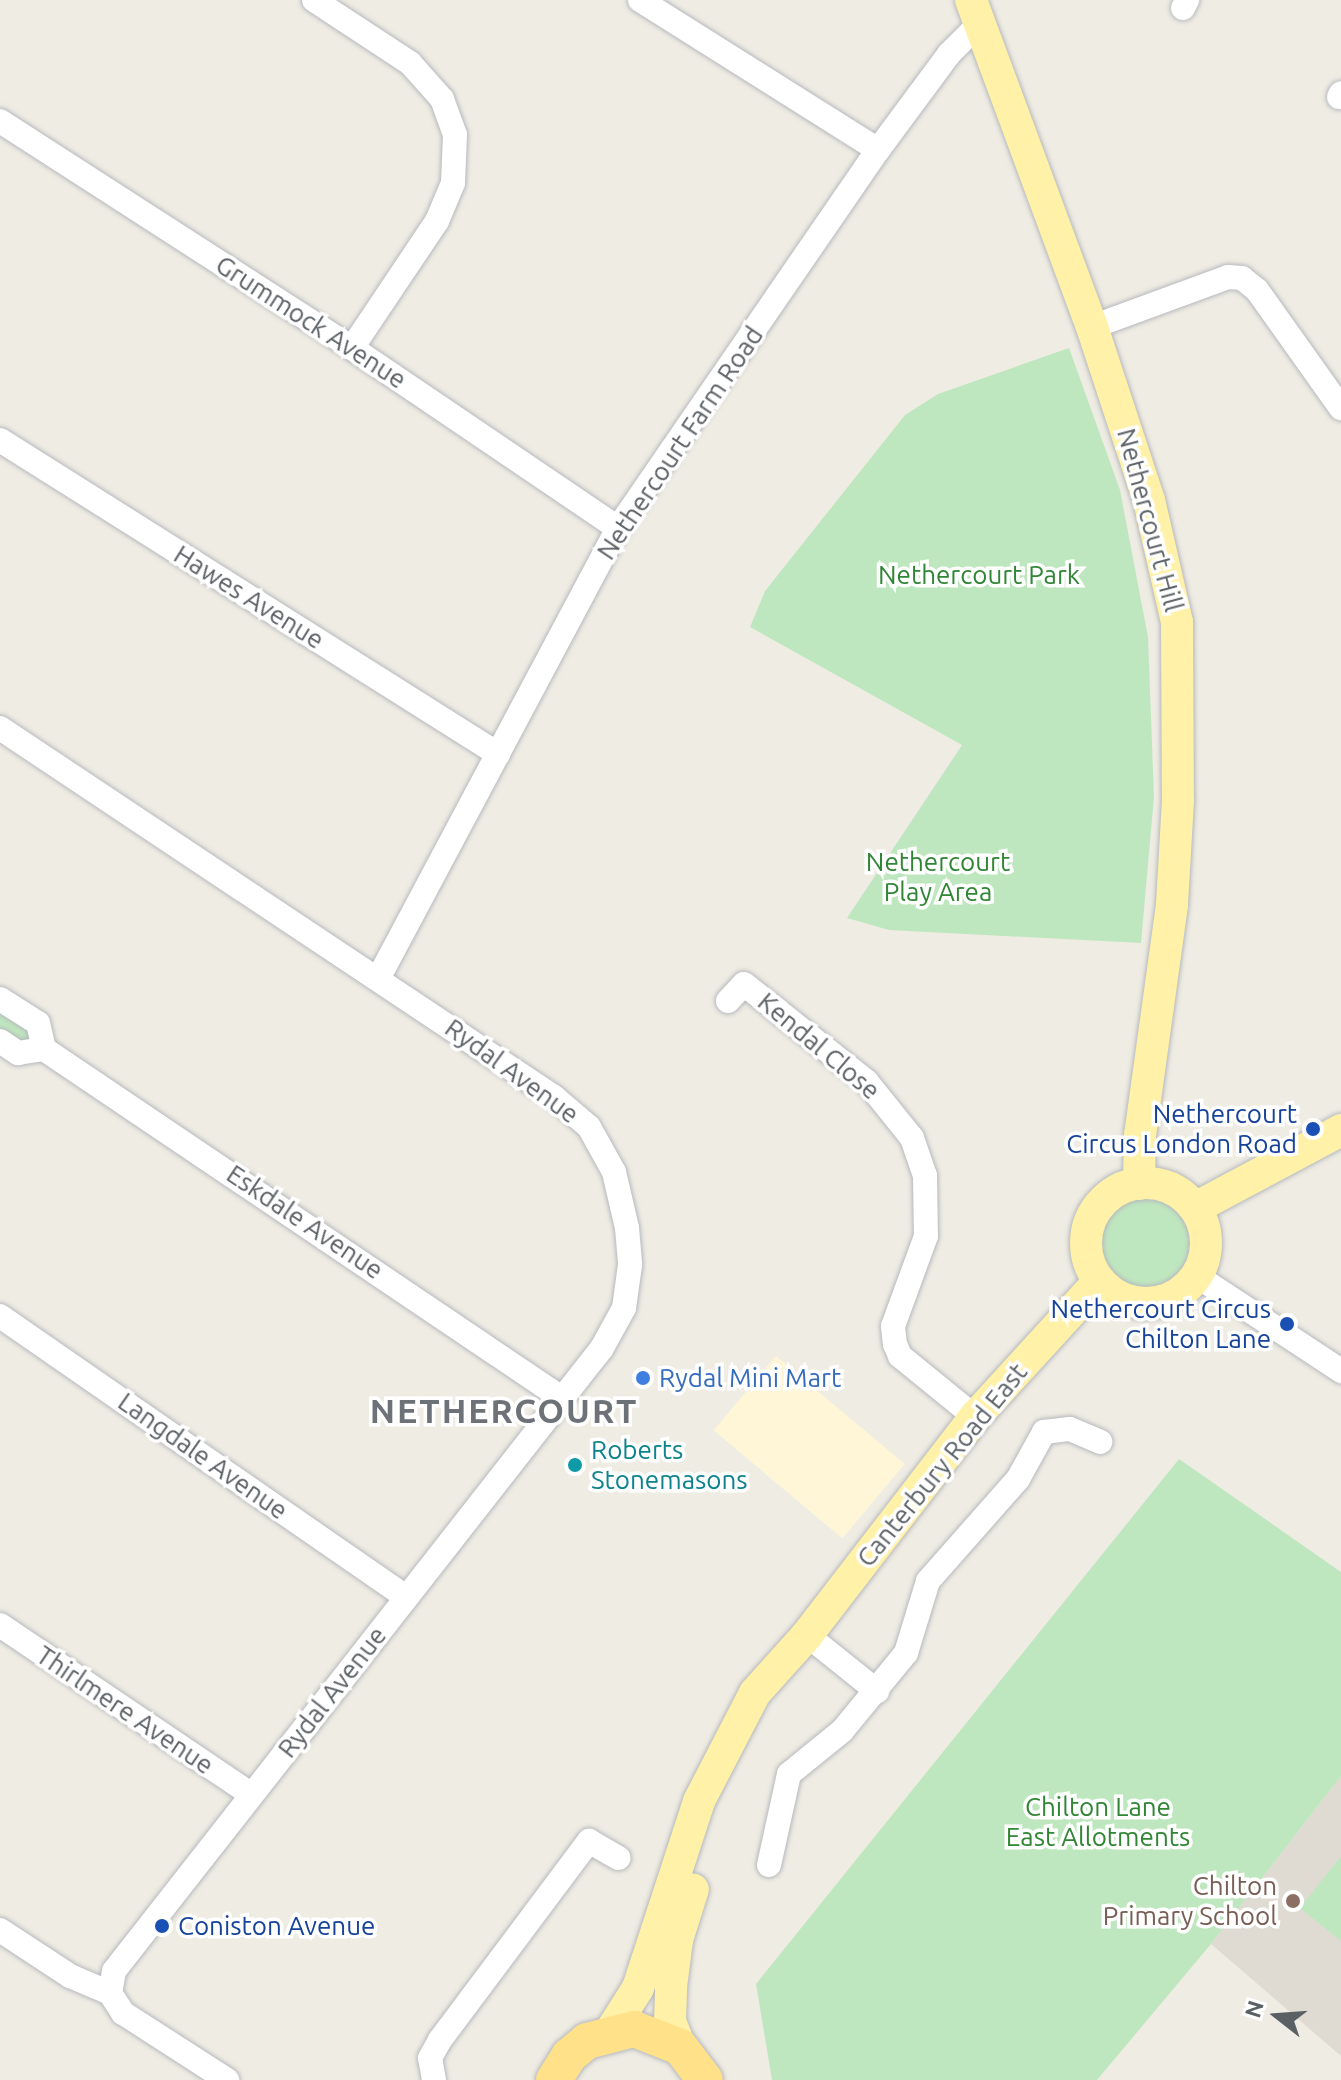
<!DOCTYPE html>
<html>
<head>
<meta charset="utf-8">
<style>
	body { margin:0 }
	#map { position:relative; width:1341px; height:2080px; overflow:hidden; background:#efece3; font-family:Ubuntu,sans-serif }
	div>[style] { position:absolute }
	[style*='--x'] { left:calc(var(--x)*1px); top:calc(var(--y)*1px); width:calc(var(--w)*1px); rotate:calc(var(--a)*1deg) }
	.commercial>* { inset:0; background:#fff6d8; transform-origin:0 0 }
	.education>* { inset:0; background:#dfdbd2 }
	.green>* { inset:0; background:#bfe7bf }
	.round { border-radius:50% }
	.roads { filter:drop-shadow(0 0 2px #b6b9be) drop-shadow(0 0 2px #b6b9be) }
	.minor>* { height:24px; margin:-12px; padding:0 12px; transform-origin:12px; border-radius:12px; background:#fff }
	.major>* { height:32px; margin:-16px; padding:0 16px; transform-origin:16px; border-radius:16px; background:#fff1a8 }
	.major>.ring { margin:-16px; padding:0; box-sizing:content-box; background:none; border:32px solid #fff1a8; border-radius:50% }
	.highway>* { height:36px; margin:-18px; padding:0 18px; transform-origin:18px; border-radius:18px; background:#ffe18a }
	.dots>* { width:22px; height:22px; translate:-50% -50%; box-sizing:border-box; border:4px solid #fff; border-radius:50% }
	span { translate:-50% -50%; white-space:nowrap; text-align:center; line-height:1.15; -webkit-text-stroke:7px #fff; paint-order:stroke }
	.street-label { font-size:26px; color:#5b6065 }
	.park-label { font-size:26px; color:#318635 }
	.transit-label { font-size:26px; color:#164399 }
	.right { translate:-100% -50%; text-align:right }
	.left { translate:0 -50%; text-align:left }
	.shop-label { font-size:26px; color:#366cbe }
	.culture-label { font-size:26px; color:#0d838f }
	.education-label { font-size:26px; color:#785e54 }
	.district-label { font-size:34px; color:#6c7277; font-weight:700; letter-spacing:2px }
	.north { position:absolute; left:1237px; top:1976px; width:80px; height:80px; -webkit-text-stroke:6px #fff; paint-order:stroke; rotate:287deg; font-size:22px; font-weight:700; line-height:32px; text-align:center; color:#5b6065 }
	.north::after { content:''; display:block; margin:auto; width:28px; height:36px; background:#5b6065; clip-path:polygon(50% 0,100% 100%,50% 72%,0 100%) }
</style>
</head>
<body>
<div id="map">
	<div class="commercial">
		<i style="left:776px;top:1356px;width:168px;height:97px;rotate:40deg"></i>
	</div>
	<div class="education">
		<i style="clip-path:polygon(1341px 1776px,1341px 2056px,1211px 1944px)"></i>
	</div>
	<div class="green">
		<i style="clip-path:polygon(1069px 348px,1120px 490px,1148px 637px,1154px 797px,1141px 943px,889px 930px,847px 918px,962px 745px,750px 627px,765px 591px,905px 415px,938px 394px)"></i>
		<i style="clip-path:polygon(0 1009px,33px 1030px,31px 1047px,0 1032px)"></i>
		<i class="round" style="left:1100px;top:1199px;width:90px;height:90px"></i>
		<i style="clip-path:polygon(1179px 1459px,1341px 1572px,1341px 1776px,1211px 1944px,1097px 2080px,772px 2080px,756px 1984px)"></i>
		<i style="clip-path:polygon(1341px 1856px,1341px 1941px,1300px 1908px)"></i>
	</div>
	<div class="roads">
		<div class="minor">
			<i style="--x:314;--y:0;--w:115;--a:33.3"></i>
			<i style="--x:410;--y:63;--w:48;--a:48.4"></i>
			<i style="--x:442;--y:99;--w:38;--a:70"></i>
			<i style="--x:455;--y:135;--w:48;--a:92.4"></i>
			<i style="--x:453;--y:183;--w:41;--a:112.8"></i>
			<i style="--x:437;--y:221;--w:153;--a:123.8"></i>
			<i style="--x:640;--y:0;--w:281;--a:32.2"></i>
			<i style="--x:1183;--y:8;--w:9;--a:-63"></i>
			<i style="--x:1339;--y:97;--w:4;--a:-63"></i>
			<i style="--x:0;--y:121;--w:419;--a:32.8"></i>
			<i style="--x:352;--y:348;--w:321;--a:34.1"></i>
			<i style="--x:1092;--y:327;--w:145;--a:-20.2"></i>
			<i style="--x:1228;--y:277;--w:14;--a:4"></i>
			<i style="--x:1242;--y:278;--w:19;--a:39"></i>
			<i style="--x:1257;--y:290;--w:145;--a:54.6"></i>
			<i style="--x:0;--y:440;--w:589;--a:32.23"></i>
			<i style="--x:0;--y:728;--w:666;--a:33.67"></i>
			<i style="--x:554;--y:1097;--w:46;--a:40.6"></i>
			<i style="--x:589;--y:1127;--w:51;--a:60.9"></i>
			<i style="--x:614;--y:1172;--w:57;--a:76.9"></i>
			<i style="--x:627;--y:1228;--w:37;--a:85"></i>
			<i style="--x:630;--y:1265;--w:43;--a:97.9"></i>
			<i style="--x:624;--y:1308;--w:46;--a:118.8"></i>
			<i style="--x:602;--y:1348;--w:791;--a:128.07"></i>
			<i style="--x:114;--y:1971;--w:22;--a:100"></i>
			<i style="--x:379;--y:977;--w:509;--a:-61.97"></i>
			<i style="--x:618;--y:528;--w:459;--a:-55.5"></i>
			<i style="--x:878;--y:150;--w:119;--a:-53.5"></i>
			<i style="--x:949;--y:54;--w:44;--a:-45"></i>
			<i style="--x:0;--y:999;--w:45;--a:32.3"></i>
			<i style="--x:38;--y:1023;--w:27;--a:77"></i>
			<i style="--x:728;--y:1001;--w:23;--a:-47"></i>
			<i style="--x:744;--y:984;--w:157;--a:38.5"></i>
			<i style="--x:867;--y:1082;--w:72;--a:51.2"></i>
			<i style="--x:912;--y:1138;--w:39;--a:71"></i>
			<i style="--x:925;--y:1175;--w:61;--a:89.1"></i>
			<i style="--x:926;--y:1236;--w:96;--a:110.1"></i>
			<i style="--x:893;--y:1326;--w:18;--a:84"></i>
			<i style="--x:895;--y:1344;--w:13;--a:67"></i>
			<i style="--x:900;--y:1356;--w:97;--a:39.1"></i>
			<i style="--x:0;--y:1041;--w:22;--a:34"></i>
			<i style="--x:18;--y:1053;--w:26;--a:-9"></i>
			<i style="--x:44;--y:1049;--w:626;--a:33.99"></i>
			<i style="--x:1197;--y:1276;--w:173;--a:33.4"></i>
			<i style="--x:0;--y:1316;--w:494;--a:34.7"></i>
			<i style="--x:0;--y:1625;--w:303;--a:34"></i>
			<i style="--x:807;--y:1635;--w:90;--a:38.7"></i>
			<i style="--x:769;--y:1865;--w:93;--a:-77.6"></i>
			<i style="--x:789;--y:1774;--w:68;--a:-39.1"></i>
			<i style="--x:842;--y:1731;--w:101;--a:-50.6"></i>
			<i style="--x:906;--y:1653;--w:75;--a:-73"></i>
			<i style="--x:928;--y:1581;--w:136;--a:-48.6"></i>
			<i style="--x:1018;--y:1479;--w:54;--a:-61"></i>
			<i style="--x:1044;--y:1432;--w:26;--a:-7"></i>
			<i style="--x:1070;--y:1429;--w:33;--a:23"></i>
			<i style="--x:0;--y:1930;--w:84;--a:33.3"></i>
			<i style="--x:70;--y:1976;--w:43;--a:23"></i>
			<i style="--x:110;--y:1993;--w:24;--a:57"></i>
			<i style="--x:123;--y:2013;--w:124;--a:32.8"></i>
			<i style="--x:434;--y:2080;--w:22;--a:-100"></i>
			<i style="--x:430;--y:2058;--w:21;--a:-61"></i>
			<i style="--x:440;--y:2040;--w:249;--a:-53.2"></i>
			<i style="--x:589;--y:1841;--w:34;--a:30"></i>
		</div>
		<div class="major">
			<i style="--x:971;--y:0;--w:349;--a:69.7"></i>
			<i style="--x:1092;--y:327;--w:182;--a:71.8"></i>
			<i style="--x:1149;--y:500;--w:125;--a:77.1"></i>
			<i style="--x:1177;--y:622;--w:178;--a:89.7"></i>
			<i style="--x:1178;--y:800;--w:105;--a:93.3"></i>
			<i style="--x:1172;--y:905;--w:232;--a:97.9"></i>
			<i style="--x:1140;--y:1135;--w:49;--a:91.2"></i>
			<i class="ring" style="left:1086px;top:1183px;width:88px;height:88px"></i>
			<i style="--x:1195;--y:1208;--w:166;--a:-28.1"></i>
			<i style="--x:610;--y:2032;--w:52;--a:-57.5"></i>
			<i style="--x:638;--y:1988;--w:197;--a:-71.9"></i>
			<i style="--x:699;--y:1801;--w:122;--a:-62.6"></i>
			<i style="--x:755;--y:1693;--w:78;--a:-48.1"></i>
			<i style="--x:807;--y:1635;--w:275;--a:-52.4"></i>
			<i style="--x:975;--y:1417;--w:184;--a:-47.6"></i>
			<i style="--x:680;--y:2047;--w:28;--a:-111"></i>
			<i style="--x:670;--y:2021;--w:34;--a:-88"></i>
			<i style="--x:671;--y:1987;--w:47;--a:-82.7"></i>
			<i style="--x:677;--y:1940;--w:53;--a:-72.6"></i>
		</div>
		<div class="highway">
			<i style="--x:554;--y:2080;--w:28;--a:-58"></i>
			<i style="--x:569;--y:2056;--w:23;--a:-40"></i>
			<i style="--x:587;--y:2041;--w:49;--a:-14.3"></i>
			<i style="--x:634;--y:2029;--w:49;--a:21.4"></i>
			<i style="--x:680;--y:2047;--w:41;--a:52.9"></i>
		</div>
	</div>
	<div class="dots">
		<i style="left:1313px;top:1129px;background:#1a4fb4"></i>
		<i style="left:1287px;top:1324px;background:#1a4fb4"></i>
		<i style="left:643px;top:1378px;background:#3f7fe0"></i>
		<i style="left:575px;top:1465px;background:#0f9aa8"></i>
		<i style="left:1293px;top:1901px;background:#8d6e63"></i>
		<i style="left:162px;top:1926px;background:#1a4fb4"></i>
	</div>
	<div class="street-label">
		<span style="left:311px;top:322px;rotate:33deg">Grummock Avenue</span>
		<span style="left:680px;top:443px;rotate:-56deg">Nethercourt Farm Road</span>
		<span style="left:1150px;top:520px;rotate:75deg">Nethercourt Hill</span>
		<span style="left:249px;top:597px;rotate:32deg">Hawes Avenue</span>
		<span style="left:819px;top:1046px;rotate:40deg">Kendal Close</span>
		<span style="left:512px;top:1071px;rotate:36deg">Rydal Avenue</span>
		<span style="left:305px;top:1222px;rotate:34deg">Eskdale Avenue</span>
		<span style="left:203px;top:1456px;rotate:35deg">Langdale Avenue</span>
		<span style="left:942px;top:1465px;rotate:-51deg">Canterbury Road East</span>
		<span style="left:332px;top:1692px;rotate:-52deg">Rydal Avenue</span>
		<span style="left:125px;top:1710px;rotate:34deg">Thirlmere Avenue</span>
	</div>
	<div class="park-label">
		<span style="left:979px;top:575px">Nethercourt Park</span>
		<span style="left:938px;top:877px">Nethercourt<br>Play Area</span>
		<span style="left:1098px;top:1822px">Chilton Lane<br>East Allotments</span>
	</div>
	<div class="transit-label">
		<span class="right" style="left:1297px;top:1129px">Nethercourt<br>Circus London Road</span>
		<span class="right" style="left:1271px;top:1324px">Nethercourt Circus<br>Chilton Lane</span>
		<span class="left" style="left:178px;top:1926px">Coniston Avenue</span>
	</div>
	<div class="shop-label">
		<span class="left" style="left:659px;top:1378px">Rydal Mini Mart</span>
	</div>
	<div class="culture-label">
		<span class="left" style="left:591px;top:1465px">Roberts<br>Stonemasons</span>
	</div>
	<div class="education-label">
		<span class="right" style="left:1277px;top:1901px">Chilton<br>Primary School</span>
	</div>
	<div class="district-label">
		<span style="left:504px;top:1411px">NETHERCOURT</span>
	</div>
	<div class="north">N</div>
</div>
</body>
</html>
